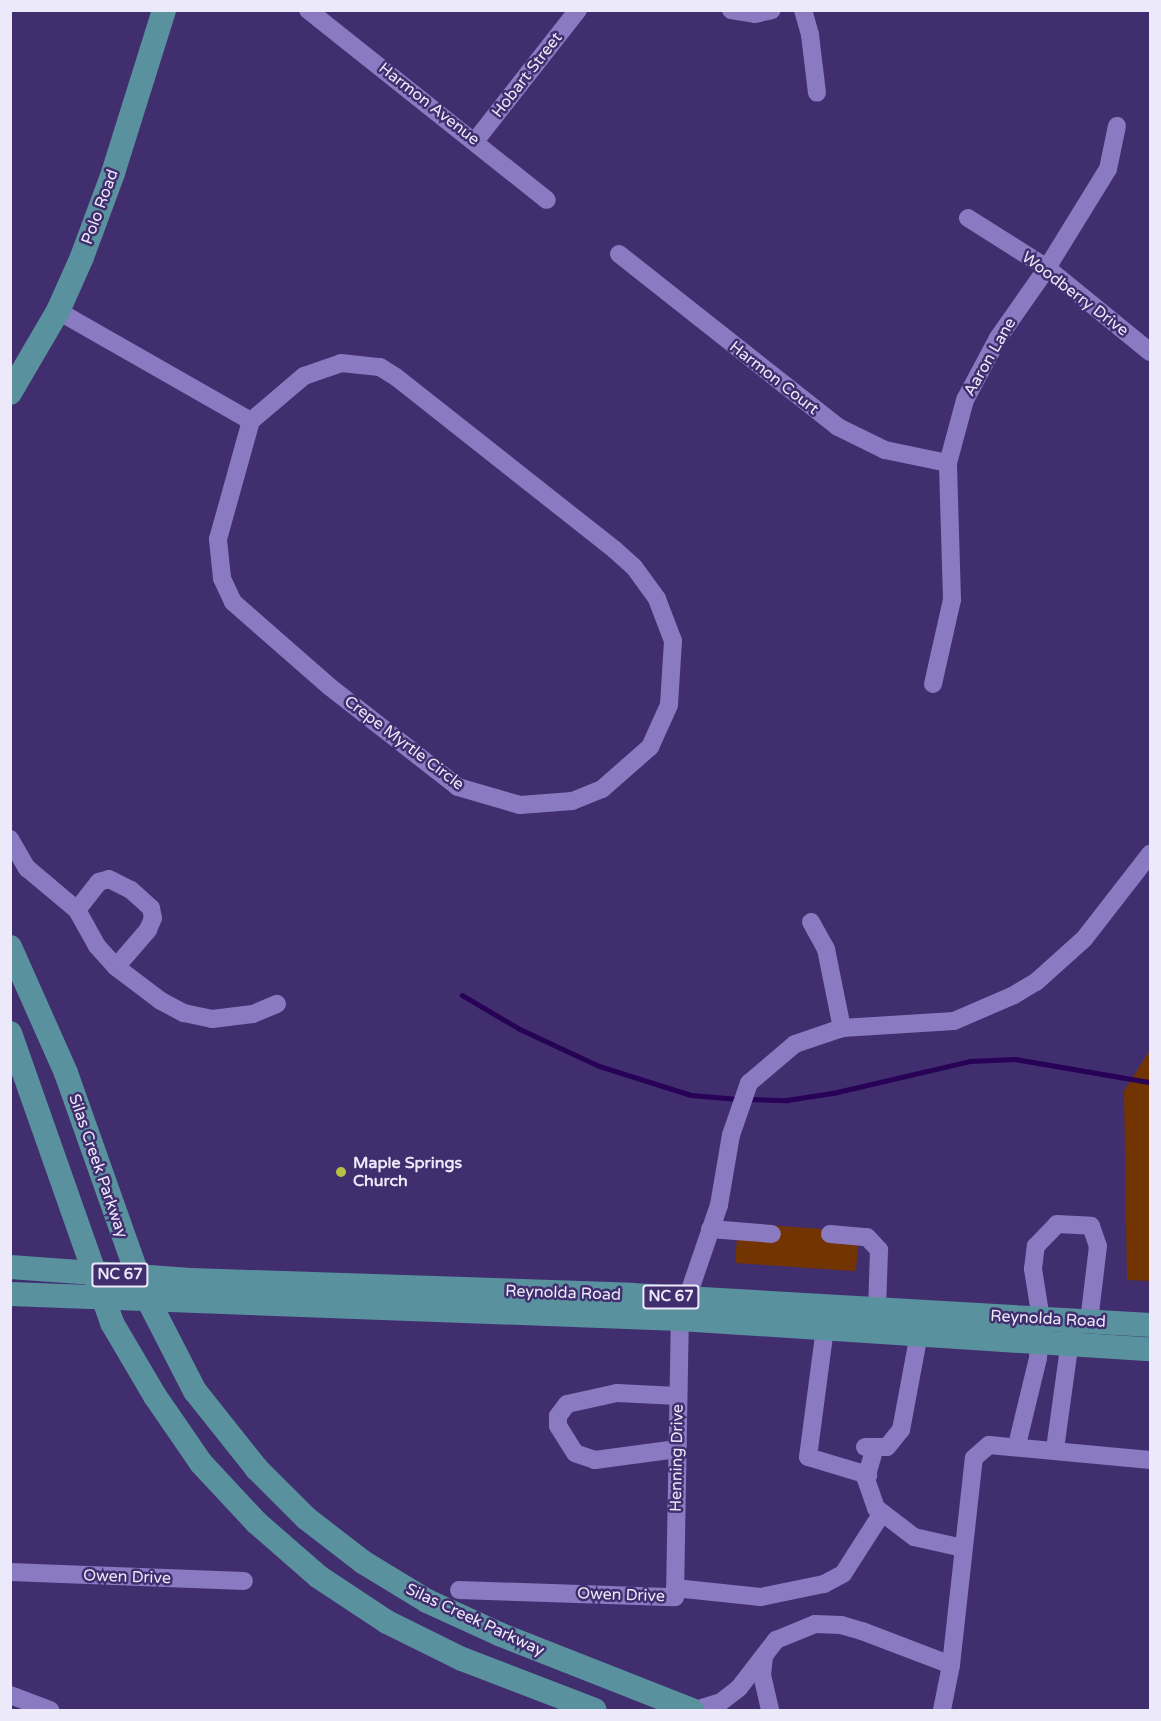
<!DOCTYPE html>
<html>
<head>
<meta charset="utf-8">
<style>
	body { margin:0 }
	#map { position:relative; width:1161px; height:1721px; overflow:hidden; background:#402e6e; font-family:"Varela Round",sans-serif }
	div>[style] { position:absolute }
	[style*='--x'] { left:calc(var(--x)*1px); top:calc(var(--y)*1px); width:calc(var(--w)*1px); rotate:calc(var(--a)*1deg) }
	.green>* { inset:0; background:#723400; transform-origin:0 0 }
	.stream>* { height:4.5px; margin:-2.25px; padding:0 2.25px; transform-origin:2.25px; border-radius:2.25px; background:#270257 }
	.minor>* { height:18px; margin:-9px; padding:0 9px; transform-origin:9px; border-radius:9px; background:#8a7ac2 }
	.major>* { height:24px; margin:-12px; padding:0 12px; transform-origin:12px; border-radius:12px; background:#5a919e }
	.dots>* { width:16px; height:16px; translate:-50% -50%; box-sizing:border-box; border:3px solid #402e6e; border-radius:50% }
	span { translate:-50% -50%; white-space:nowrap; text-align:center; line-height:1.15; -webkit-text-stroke:5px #402e6e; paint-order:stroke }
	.shield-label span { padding:2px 4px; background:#402e6e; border:2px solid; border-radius:4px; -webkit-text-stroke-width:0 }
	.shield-label { font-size:15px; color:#eceafa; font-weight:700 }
	.street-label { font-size:16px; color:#eceafa }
	.poi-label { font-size:16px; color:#eceafa; font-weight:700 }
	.left { translate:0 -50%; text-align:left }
	.frame { position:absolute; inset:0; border:12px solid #eceafa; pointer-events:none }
</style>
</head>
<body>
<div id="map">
	<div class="green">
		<i style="clip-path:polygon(1150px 1050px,1150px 1281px,1127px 1280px,1124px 1091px)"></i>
		<i style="left:738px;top:1223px;width:121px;height:40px;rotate:4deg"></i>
	</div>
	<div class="stream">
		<i style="--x:462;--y:995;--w:67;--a:30.4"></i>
		<i style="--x:520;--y:1029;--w:87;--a:25.1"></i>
		<i style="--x:599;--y:1066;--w:96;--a:17.5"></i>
		<i style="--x:691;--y:1095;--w:47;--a:4.9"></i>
		<i style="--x:750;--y:1099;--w:37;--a:2"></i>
		<i style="--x:787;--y:1100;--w:47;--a:-8.7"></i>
		<i style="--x:833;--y:1093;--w:141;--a:-13.1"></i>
		<i style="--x:970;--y:1061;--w:45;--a:-2.5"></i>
		<i style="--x:1015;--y:1059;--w:137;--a:9.7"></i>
	</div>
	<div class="minor">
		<i style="--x:308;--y:10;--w:305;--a:38.5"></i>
		<i style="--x:731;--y:10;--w:24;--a:9"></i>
		<i style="--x:755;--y:14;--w:17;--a:-13"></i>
		<i style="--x:803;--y:10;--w:26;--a:74"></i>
		<i style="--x:810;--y:35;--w:58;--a:83.1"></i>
		<i style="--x:476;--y:140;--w:165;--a:-51.9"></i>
		<i style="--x:968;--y:218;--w:93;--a:32.3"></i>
		<i style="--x:1047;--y:268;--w:133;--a:39.2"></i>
		<i style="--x:619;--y:254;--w:279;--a:38.3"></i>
		<i style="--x:838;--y:427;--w:52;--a:26.1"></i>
		<i style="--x:885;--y:450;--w:64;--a:11.7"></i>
		<i style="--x:58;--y:311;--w:222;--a:29.7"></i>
		<i style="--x:341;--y:363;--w:39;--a:6"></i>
		<i style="--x:380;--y:367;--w:19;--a:32"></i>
		<i style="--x:396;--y:377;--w:279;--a:38.3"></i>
		<i style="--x:615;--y:550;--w:25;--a:42"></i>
		<i style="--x:634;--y:567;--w:39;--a:54"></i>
		<i style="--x:657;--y:599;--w:45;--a:69.1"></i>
		<i style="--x:673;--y:641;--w:64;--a:93.6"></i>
		<i style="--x:669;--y:705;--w:46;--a:114.3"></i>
		<i style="--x:650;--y:747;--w:64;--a:138.8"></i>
		<i style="--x:602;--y:789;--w:32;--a:158"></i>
		<i style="--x:572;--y:801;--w:52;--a:175.6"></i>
		<i style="--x:520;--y:805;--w:65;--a:-163.8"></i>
		<i style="--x:458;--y:787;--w:162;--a:-142"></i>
		<i style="--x:330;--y:687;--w:129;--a:-138.8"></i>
		<i style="--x:233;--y:602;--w:26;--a:-115"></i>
		<i style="--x:222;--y:578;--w:39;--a:-96"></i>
		<i style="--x:218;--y:539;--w:123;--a:-74.4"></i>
		<i style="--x:251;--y:421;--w:70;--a:-40.3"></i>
		<i style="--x:304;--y:376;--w:39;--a:-19"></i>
		<i style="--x:933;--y:684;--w:86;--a:-77.3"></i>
		<i style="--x:952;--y:600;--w:137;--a:-91.7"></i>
		<i style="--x:948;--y:463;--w:65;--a:-74.9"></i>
		<i style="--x:965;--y:400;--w:70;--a:-62"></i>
		<i style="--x:998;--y:338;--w:85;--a:-55"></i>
		<i style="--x:1047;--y:268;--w:116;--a:-58.4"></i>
		<i style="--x:1108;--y:169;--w:44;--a:-78.2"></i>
		<i style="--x:10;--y:839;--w:34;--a:60"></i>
		<i style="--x:27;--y:868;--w:65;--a:40"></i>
		<i style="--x:77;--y:910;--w:41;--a:60.9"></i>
		<i style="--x:97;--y:946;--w:28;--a:48"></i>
		<i style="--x:116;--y:967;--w:56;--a:37.1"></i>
		<i style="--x:161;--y:1001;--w:26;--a:28"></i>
		<i style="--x:184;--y:1013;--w:29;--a:12"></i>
		<i style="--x:212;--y:1019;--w:41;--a:-7"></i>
		<i style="--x:253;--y:1014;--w:26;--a:-23"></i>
		<i style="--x:77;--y:910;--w:36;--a:-52"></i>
		<i style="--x:99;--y:882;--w:10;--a:-17"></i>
		<i style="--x:109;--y:879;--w:25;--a:27"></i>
		<i style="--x:131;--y:890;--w:27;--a:42"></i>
		<i style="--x:151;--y:908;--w:10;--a:79"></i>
		<i style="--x:153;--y:918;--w:13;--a:113"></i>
		<i style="--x:148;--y:930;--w:49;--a:130.9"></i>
		<i style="--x:811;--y:922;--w:31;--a:61"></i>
		<i style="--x:826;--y:949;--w:81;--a:78.6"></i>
		<i style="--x:710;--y:1229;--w:62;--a:4.6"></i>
		<i style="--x:830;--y:1234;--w:37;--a:5"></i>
		<i style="--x:867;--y:1237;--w:18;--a:47"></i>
		<i style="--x:879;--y:1250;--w:59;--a:91.9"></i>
		<i style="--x:825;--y:1328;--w:130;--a:97.5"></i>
		<i style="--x:808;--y:1457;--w:63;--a:16.7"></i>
		<i style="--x:1017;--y:1445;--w:89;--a:-76.4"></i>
		<i style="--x:1038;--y:1358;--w:39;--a:-86"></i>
		<i style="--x:1041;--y:1319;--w:51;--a:-99.1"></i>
		<i style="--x:1033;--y:1269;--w:23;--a:-83"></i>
		<i style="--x:1036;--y:1246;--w:30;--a:-46"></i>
		<i style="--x:1057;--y:1224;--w:34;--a:3"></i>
		<i style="--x:1091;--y:1226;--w:21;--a:71"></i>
		<i style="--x:1098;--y:1246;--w:76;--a:96.8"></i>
		<i style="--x:865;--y:1447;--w:22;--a:0"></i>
		<i style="--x:887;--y:1447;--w:22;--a:-51"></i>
		<i style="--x:901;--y:1430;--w:98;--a:-79.4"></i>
		<i style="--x:875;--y:1447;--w:33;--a:106"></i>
		<i style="--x:866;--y:1479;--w:31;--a:71"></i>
		<i style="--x:876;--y:1508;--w:48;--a:37.3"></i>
		<i style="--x:914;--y:1537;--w:50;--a:12.7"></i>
		<i style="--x:677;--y:1449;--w:83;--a:172.4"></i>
		<i style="--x:595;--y:1460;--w:21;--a:-161"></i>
		<i style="--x:575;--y:1453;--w:32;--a:-122"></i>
		<i style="--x:558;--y:1426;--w:10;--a:-90"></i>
		<i style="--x:558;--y:1416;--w:15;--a:-53"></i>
		<i style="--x:567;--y:1404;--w:51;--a:-12.4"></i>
		<i style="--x:617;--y:1393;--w:61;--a:2.8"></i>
		<i style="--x:1055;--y:1449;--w:117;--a:-82.1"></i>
		<i style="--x:10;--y:1572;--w:234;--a:2.2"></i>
		<i style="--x:675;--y:1588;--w:86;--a:6"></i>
		<i style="--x:761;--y:1597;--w:64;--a:-11.7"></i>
		<i style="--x:824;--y:1584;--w:21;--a:-28"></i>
		<i style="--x:843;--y:1574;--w:72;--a:-57.4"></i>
		<i style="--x:459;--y:1590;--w:216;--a:1.9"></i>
		<i style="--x:675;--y:1597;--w:278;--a:-89"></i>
		<i style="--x:680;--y:1319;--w:120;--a:-71.1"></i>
		<i style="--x:719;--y:1205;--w:71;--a:-80.3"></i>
		<i style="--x:731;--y:1135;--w:55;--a:-70.9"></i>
		<i style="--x:749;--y:1083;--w:60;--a:-40.3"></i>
		<i style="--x:795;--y:1044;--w:50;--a:-18.8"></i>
		<i style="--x:842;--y:1028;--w:112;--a:-3.6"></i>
		<i style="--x:954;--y:1021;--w:65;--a:-23.4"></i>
		<i style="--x:1014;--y:995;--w:26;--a:-31"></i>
		<i style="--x:1036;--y:982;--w:64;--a:-41.9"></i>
		<i style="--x:1084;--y:939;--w:108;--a:-52.2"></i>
		<i style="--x:764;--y:1656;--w:19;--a:96"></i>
		<i style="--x:762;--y:1675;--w:36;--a:77"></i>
		<i style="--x:10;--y:1695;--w:43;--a:20.6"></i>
		<i style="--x:695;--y:1710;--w:27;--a:-17"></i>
		<i style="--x:721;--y:1702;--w:23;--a:-38"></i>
		<i style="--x:739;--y:1688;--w:61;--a:-52.4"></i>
		<i style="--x:776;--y:1640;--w:42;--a:-22.3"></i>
		<i style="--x:815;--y:1624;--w:26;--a:2"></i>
		<i style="--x:841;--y:1625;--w:22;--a:16"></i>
		<i style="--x:862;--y:1631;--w:95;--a:20.9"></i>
		<i style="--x:942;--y:1710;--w:46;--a:-78.7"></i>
		<i style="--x:951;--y:1665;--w:208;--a:-83.7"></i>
		<i style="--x:974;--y:1458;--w:20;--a:-41"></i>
		<i style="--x:989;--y:1445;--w:162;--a:5.3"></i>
	</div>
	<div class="major">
		<i style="--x:10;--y:393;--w:95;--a:-59.7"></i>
		<i style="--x:58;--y:311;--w:59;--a:-66"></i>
		<i style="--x:82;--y:257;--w:90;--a:-69.7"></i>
		<i style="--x:113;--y:173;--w:171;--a:-72.6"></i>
		<i style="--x:10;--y:947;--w:138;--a:66"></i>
		<i style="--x:66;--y:1073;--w:228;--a:70.5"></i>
		<i style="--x:142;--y:1288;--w:116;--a:62.8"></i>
		<i style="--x:195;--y:1391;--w:100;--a:51.5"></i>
		<i style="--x:257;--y:1469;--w:69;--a:45"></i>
		<i style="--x:306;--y:1518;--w:72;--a:37.7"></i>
		<i style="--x:363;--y:1562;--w:75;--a:31.4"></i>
		<i style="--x:427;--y:1601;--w:79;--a:24.6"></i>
		<i style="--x:499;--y:1634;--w:207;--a:21.5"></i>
		<i style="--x:10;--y:1033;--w:307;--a:70.6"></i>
		<i style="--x:112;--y:1323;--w:85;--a:59.5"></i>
		<i style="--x:155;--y:1396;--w:81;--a:55.5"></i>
		<i style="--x:201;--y:1463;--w:82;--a:47"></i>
		<i style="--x:257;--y:1523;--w:82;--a:41.1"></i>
		<i style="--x:319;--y:1577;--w:82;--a:33.5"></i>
		<i style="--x:387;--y:1622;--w:84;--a:26.3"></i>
		<i style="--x:462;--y:1659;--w:142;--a:21"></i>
		<i style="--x:10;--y:1267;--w:181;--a:4.1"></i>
		<i style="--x:191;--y:1280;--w:441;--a:1.9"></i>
		<i style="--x:632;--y:1295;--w:519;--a:3.31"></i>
		<i style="--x:10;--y:1294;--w:670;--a:2.14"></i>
		<i style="--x:680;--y:1319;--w:471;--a:3.7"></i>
	</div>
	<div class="dots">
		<i style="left:341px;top:1172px;background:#b8c147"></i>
	</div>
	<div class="shield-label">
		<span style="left:120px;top:1275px">NC 67</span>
		<span style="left:671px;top:1297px">NC 67</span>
	</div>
	<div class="street-label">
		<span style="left:527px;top:75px;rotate:-52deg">Hobart Street</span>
		<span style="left:429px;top:104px;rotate:38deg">Harmon Avenue</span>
		<span style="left:100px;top:207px;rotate:-70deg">Polo Road</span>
		<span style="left:1075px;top:294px;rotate:37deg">Woodberry Drive</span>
		<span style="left:990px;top:357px;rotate:-60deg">Aaron Lane</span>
		<span style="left:774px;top:378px;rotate:38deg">Harmon Court</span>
		<span style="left:404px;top:743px;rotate:37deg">Crepe Myrtle Circle</span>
		<span style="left:98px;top:1166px;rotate:71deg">Silas Creek Parkway</span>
		<span style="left:563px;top:1293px;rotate:2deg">Reynolda Road</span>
		<span style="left:1048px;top:1319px;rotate:3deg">Reynolda Road</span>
		<span style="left:677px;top:1458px;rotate:-89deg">Henning Drive</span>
		<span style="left:127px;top:1577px;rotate:2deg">Owen Drive</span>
		<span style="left:621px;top:1595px;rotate:2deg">Owen Drive</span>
		<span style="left:475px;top:1620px;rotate:25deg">Silas Creek Parkway</span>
	</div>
	<div class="poi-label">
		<span class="left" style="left:353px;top:1172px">Maple Springs<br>Church</span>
	</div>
	<div class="frame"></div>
</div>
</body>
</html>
